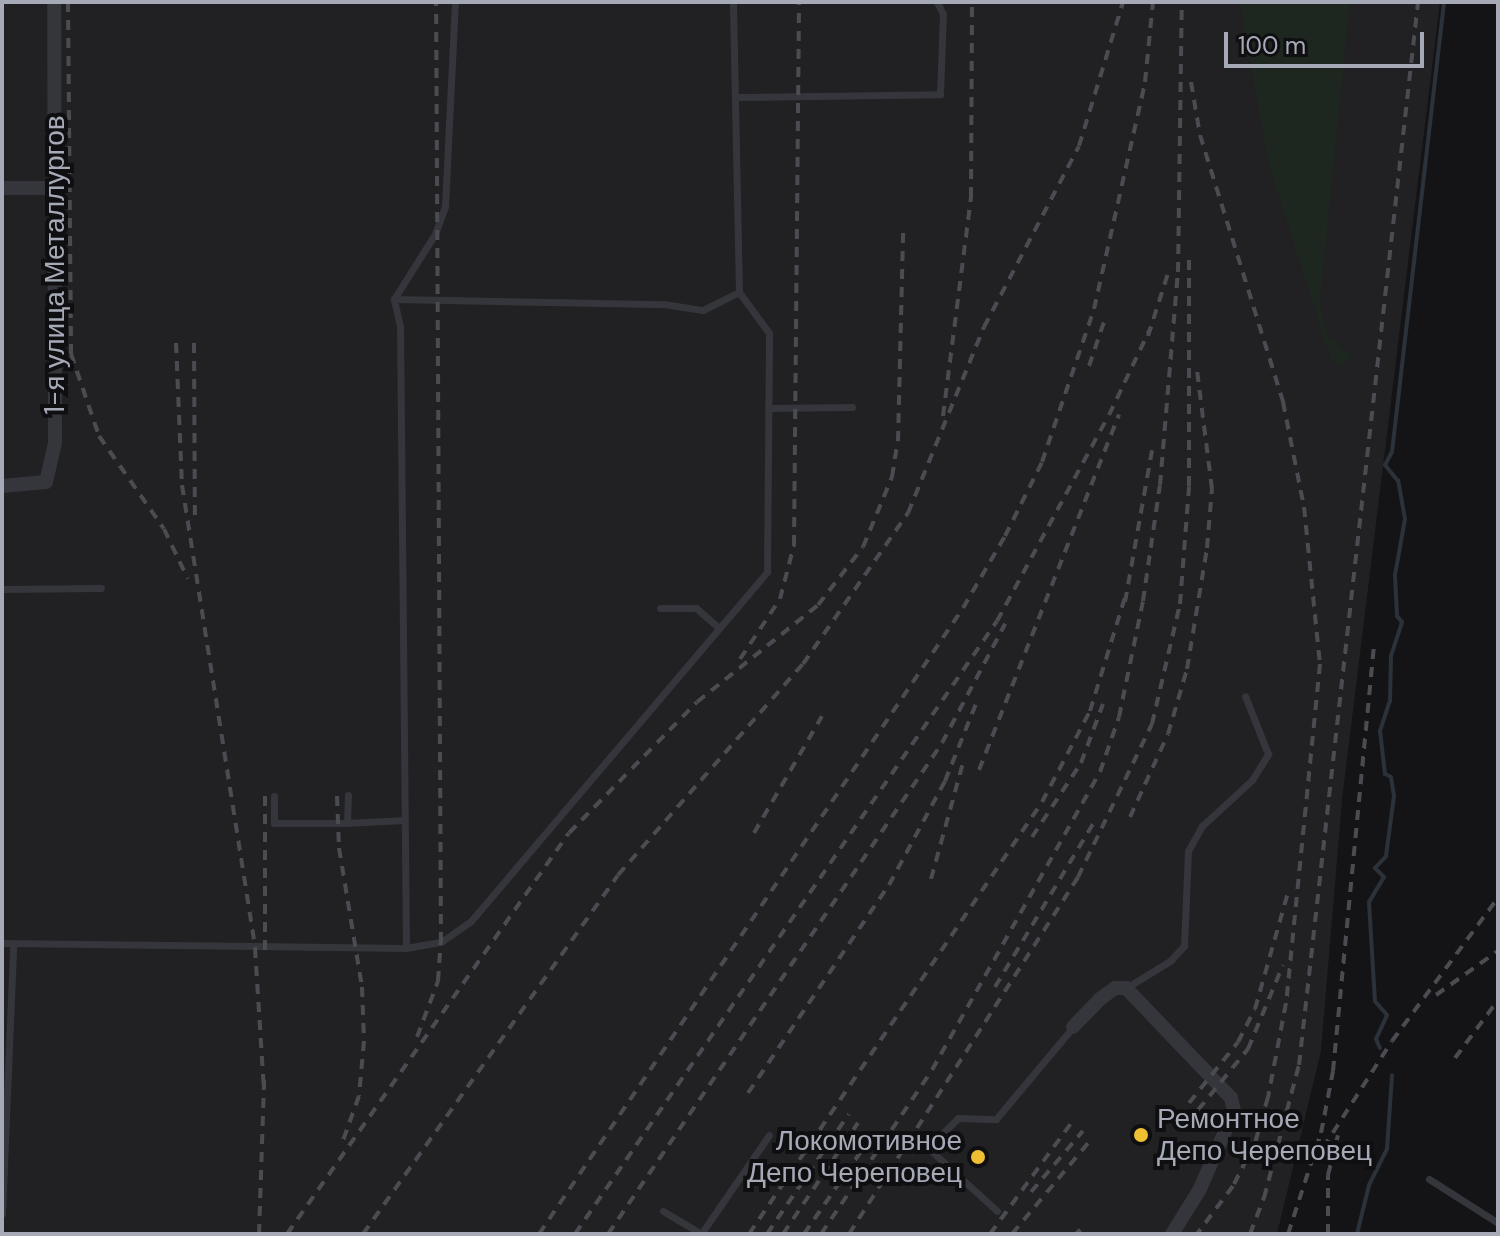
<!DOCTYPE html>
<html>
<head>
<meta charset="utf-8">
<style>
	body { margin:0 }
	#map { position:relative; width:1500px; height:1236px; overflow:hidden; background:#141416; font-family:"DM Sans",sans-serif }
	div>[style] { position:absolute }
	[style*='--x'] { left:calc(var(--x)*1px); top:calc(var(--y)*1px); width:calc(var(--w)*1px); rotate:calc(var(--a)*1deg) }
	.built>* { inset:0; background:#212023 }
	.green>* { inset:0; background:#1e2620 }
	.stream>* { height:4px; margin:-2px; padding:0 2px; transform-origin:2px; border-radius:2px; background:#2b323a }
	.lane>* { height:7px; margin:-3.5px; padding:0 3.5px; transform-origin:3.5px; border-radius:3.5px; background:#35363b }
	.street>* { height:14px; margin:-7px; padding:0 7px; transform-origin:7px; border-radius:7px; background:#35363b }
	.rail>* { height:4px; margin-top:-2px; transform-origin:0; background:repeating-linear-gradient(90deg,#4a4c52 0 10px,transparent 0 18px) }
	.dots>* { width:22px; height:22px; translate:-50% -50%; box-sizing:border-box; border:4px solid #0f0f11; border-radius:50% }
	span { translate:-50% -50%; white-space:nowrap; text-align:center; line-height:1.15; -webkit-text-stroke:8px #0f0f11; paint-order:stroke }
	.street-label { font-size:28px; color:#a6aab6 }
	.poi-label { font-size:28px; color:#a6aab6 }
	.left { translate:0 -50%; text-align:left }
	.right { translate:-100% -50%; text-align:right }
	.frame { position:absolute; inset:0; border:4px solid #a6aab6; pointer-events:none }
	.scale { position:absolute; left:1224px; top:32px; width:200px; height:36px; box-sizing:border-box; border:4px solid #a6aab6; border-top:0; padding-left:10px; font-size:24px; line-height:28px; white-space:nowrap; color:#a6aab6; -webkit-text-stroke:6px #0f0f11; paint-order:stroke }
</style>
</head>
<body>
<div id="map">
	<div class="built">
		<i style="clip-path:polygon(2px 2px,1440px 2px,1342px 800px,1321px 1051px,1277px 1234px,2px 1234px)"></i>
	</div>
	<div class="green">
		<i style="clip-path:polygon(1240px 2px,1350px 2px,1320px 303px,1327px 337px,1353px 355px,1342px 366px,1331px 360px,1268px 162px)"></i>
	</div>
	<div class="stream">
		<i style="--x:1380;--y:1048;--w:10;--a:-114"></i>
		<i style="--x:1376;--y:1039;--w:26;--a:-65"></i>
		<i style="--x:1387;--y:1015;--w:18;--a:-131"></i>
		<i style="--x:1375;--y:1001;--w:99;--a:-93.5"></i>
		<i style="--x:1369;--y:902;--w:29;--a:-59"></i>
		<i style="--x:1384;--y:877;--w:13;--a:-135"></i>
		<i style="--x:1375;--y:868;--w:16;--a:-47"></i>
		<i style="--x:1386;--y:856;--w:61;--a:-82.4"></i>
		<i style="--x:1394;--y:796;--w:19;--a:-99"></i>
		<i style="--x:1391;--y:777;--w:7;--a:-153"></i>
		<i style="--x:1385;--y:774;--w:43;--a:-96.6"></i>
		<i style="--x:1380;--y:731;--w:32;--a:-72"></i>
		<i style="--x:1390;--y:701;--w:45;--a:-88.7"></i>
		<i style="--x:1391;--y:656;--w:36;--a:-72"></i>
		<i style="--x:1402;--y:622;--w:8;--a:-130"></i>
		<i style="--x:1397;--y:616;--w:41;--a:-92.8"></i>
		<i style="--x:1395;--y:575;--w:57;--a:-79.9"></i>
		<i style="--x:1405;--y:519;--w:39;--a:-100"></i>
		<i style="--x:1398;--y:481;--w:21;--a:-129"></i>
		<i style="--x:1385;--y:465;--w:15;--a:-62"></i>
		<i style="--x:1392;--y:452;--w:453;--a:-83.4"></i>
		<i style="--x:1357;--y:1234;--w:50;--a:-76.2"></i>
		<i style="--x:1369;--y:1185;--w:40;--a:-63.4"></i>
		<i style="--x:1387;--y:1149;--w:74;--a:-86.1"></i>
	</div>
	<div class="lane">
		<i style="--x:737;--y:97;--w:203;--a:-0.8"></i>
		<i style="--x:940;--y:94;--w:80;--a:-87.9"></i>
		<i style="--x:943;--y:14;--w:13;--a:-117"></i>
		<i style="--x:394;--y:299;--w:270;--a:1.1"></i>
		<i style="--x:664;--y:304;--w:39;--a:9"></i>
		<i style="--x:703;--y:310;--w:40;--a:-26.6"></i>
		<i style="--x:768;--y:408;--w:84;--a:-0.7"></i>
		<i style="--x:2;--y:589;--w:99;--a:-0.6"></i>
		<i style="--x:660;--y:608;--w:36;--a:0"></i>
		<i style="--x:696;--y:608;--w:30;--a:41"></i>
		<i style="--x:348;--y:795;--w:28;--a:92"></i>
		<i style="--x:347;--y:823;--w:57;--a:-3"></i>
		<i style="--x:274;--y:796;--w:27;--a:90"></i>
		<i style="--x:274;--y:823;--w:73;--a:0"></i>
		<i style="--x:2;--y:943;--w:404;--a:0.7"></i>
		<i style="--x:406;--y:948;--w:36;--a:-10"></i>
		<i style="--x:441;--y:942;--w:37;--a:-35"></i>
		<i style="--x:471;--y:921;--w:458;--a:-49.7"></i>
		<i style="--x:767;--y:572;--w:239;--a:-89.5"></i>
		<i style="--x:769;--y:333;--w:51;--a:-126.2"></i>
		<i style="--x:739;--y:292;--w:290;--a:-91.2"></i>
		<i style="--x:406;--y:948;--w:622;--a:-90.55"></i>
		<i style="--x:400;--y:326;--w:28;--a:-103"></i>
		<i style="--x:394;--y:299;--w:77;--a:-57.8"></i>
		<i style="--x:435;--y:234;--w:30;--a:-70"></i>
		<i style="--x:445;--y:206;--w:204;--a:-87.2"></i>
		<i style="--x:1126;--y:988;--w:52;--a:-31.5"></i>
		<i style="--x:1170;--y:961;--w:21;--a:-47"></i>
		<i style="--x:1184;--y:946;--w:95;--a:-87.6"></i>
		<i style="--x:1188;--y:851;--w:29;--a:-61"></i>
		<i style="--x:1202;--y:826;--w:68;--a:-42.6"></i>
		<i style="--x:1252;--y:780;--w:31;--a:-58"></i>
		<i style="--x:1268;--y:754;--w:62;--a:-111.6"></i>
		<i style="--x:1429;--y:1179;--w:82;--a:32.5"></i>
		<i style="--x:663;--y:1211;--w:43;--a:30.7"></i>
		<i style="--x:997;--y:1211;--w:93;--a:-137.6"></i>
		<i style="--x:928;--y:1148;--w:42;--a:-45"></i>
		<i style="--x:958;--y:1118;--w:38;--a:2"></i>
		<i style="--x:996;--y:1119;--w:120;--a:-50.1"></i>
		<i style="--x:2;--y:1214;--w:268;--a:-87.6"></i>
		<i style="--x:701;--y:1234;--w:120;--a:-55.5"></i>
	</div>
	<div class="street">
		<i style="--x:2;--y:188;--w:52;--a:0"></i>
		<i style="--x:2;--y:486;--w:44;--a:-5.2"></i>
		<i style="--x:46;--y:482;--w:40;--a:-77"></i>
		<i style="--x:55;--y:443;--w:441;--a:-90.1"></i>
		<i style="--x:1073;--y:1027;--w:39;--a:-46"></i>
		<i style="--x:1100;--y:999;--w:19;--a:-36"></i>
		<i style="--x:1115;--y:988;--w:11;--a:0"></i>
		<i style="--x:1126;--y:988;--w:152;--a:46.3"></i>
		<i style="--x:1231;--y:1098;--w:13;--a:77"></i>
		<i style="--x:1234;--y:1111;--w:85;--a:113.6"></i>
		<i style="--x:1200;--y:1189;--w:53;--a:121.9"></i>
	</div>
	<div class="rail">
		<i style="--x:68;--y:2;--w:352;--a:89.5"></i>
		<i style="--x:71;--y:354;--w:87;--a:71.1"></i>
		<i style="--x:99;--y:436;--w:113;--a:55"></i>
		<i style="--x:164;--y:529;--w:55;--a:64.4"></i>
		<i style="--x:1191;--y:82;--w:54;--a:80.4"></i>
		<i style="--x:1200;--y:135;--w:280;--a:72.7"></i>
		<i style="--x:1283;--y:402;--w:107;--a:78.7"></i>
		<i style="--x:1304;--y:507;--w:158;--a:84.2"></i>
		<i style="--x:1320;--y:664;--w:341;--a:95.7"></i>
		<i style="--x:1286;--y:1003;--w:96;--a:100.8"></i>
		<i style="--x:1268;--y:1097;--w:48;--a:105.8"></i>
		<i style="--x:1255;--y:1143;--w:48;--a:117.1"></i>
		<i style="--x:1233;--y:1186;--w:60;--a:126.9"></i>
		<i style="--x:1148;--y:336;--w:72;--a:-72.3"></i>
		<i style="--x:176;--y:343;--w:142;--a:87.6"></i>
		<i style="--x:182;--y:485;--w:469;--a:81"></i>
		<i style="--x:255;--y:948;--w:142;--a:86.4"></i>
		<i style="--x:194;--y:343;--w:172;--a:89.7"></i>
		<i style="--x:1089;--y:366;--w:46;--a:-71.2"></i>
		<i style="--x:943;--y:416;--w:221;--a:-82.7"></i>
		<i style="--x:971;--y:197;--w:195;--a:-89.7"></i>
		<i style="--x:1125;--y:602;--w:159;--a:-79.9"></i>
		<i style="--x:740;--y:659;--w:72;--a:-56.3"></i>
		<i style="--x:780;--y:599;--w:56;--a:-75.5"></i>
		<i style="--x:794;--y:545;--w:543;--a:-89.47"></i>
		<i style="--x:979;--y:770;--w:382;--a:-68.5"></i>
		<i style="--x:265;--y:796;--w:160;--a:90"></i>
		<i style="--x:337;--y:796;--w:52;--a:87.8"></i>
		<i style="--x:339;--y:848;--w:141;--a:80.6"></i>
		<i style="--x:362;--y:987;--w:54;--a:87.9"></i>
		<i style="--x:364;--y:1041;--w:55;--a:95.2"></i>
		<i style="--x:359;--y:1096;--w:53;--a:109.8"></i>
		<i style="--x:1130;--y:817;--w:91;--a:-65.4"></i>
		<i style="--x:1168;--y:734;--w:68;--a:-73.7"></i>
		<i style="--x:1187;--y:669;--w:123;--a:-80.6"></i>
		<i style="--x:1207;--y:548;--w:59;--a:-85.2"></i>
		<i style="--x:1212;--y:489;--w:119;--a:-97.2"></i>
		<i style="--x:754;--y:833;--w:135;--a:-59.8"></i>
		<i style="--x:1032;--y:837;--w:89;--a:-56.5"></i>
		<i style="--x:1081;--y:763;--w:63;--a:-69.6"></i>
		<i style="--x:931;--y:879;--w:124;--a:-74.6"></i>
		<i style="--x:995;--y:987;--w:196;--a:-59"></i>
		<i style="--x:1436;--y:995;--w:76;--a:-35.4"></i>
		<i style="--x:417;--y:1037;--w:60;--a:-69.4"></i>
		<i style="--x:438;--y:981;--w:39;--a:-86"></i>
		<i style="--x:441;--y:942;--w:940;--a:-90.3"></i>
		<i style="--x:1455;--y:1058;--w:72;--a:-53.4"></i>
		<i style="--x:748;--y:1093;--w:251;--a:-55.9"></i>
		<i style="--x:889;--y:885;--w:118;--a:-61.7"></i>
		<i style="--x:945;--y:781;--w:88;--a:-68.1"></i>
		<i style="--x:1189;--y:1103;--w:78;--a:-51.2"></i>
		<i style="--x:1238;--y:1042;--w:37;--a:-63"></i>
		<i style="--x:1255;--y:1009;--w:125;--a:-74.2"></i>
		<i style="--x:1198;--y:1110;--w:79;--a:-50.7"></i>
		<i style="--x:1248;--y:1049;--w:91;--a:-67.4"></i>
		<i style="--x:1323;--y:1148;--w:127;--a:-57.2"></i>
		<i style="--x:1392;--y:1041;--w:178;--a:-53.5"></i>
		<i style="--x:1031;--y:1192;--w:80;--a:-49.6"></i>
		<i style="--x:259;--y:1234;--w:154;--a:-88.1"></i>
		<i style="--x:287;--y:1234;--w:490;--a:-54.9"></i>
		<i style="--x:569;--y:833;--w:183;--a:-45.7"></i>
		<i style="--x:697;--y:702;--w:155;--a:-38.7"></i>
		<i style="--x:818;--y:605;--w:73;--a:-52.2"></i>
		<i style="--x:863;--y:547;--w:76;--a:-67.5"></i>
		<i style="--x:892;--y:477;--w:36;--a:-81"></i>
		<i style="--x:898;--y:441;--w:210;--a:-88.6"></i>
		<i style="--x:363;--y:1234;--w:440;--a:-54.6"></i>
		<i style="--x:618;--y:875;--w:281;--a:-48.8"></i>
		<i style="--x:803;--y:664;--w:184;--a:-55.2"></i>
		<i style="--x:908;--y:513;--w:201;--a:-67.8"></i>
		<i style="--x:984;--y:327;--w:204;--a:-62.3"></i>
		<i style="--x:1079;--y:146;--w:151;--a:-73"></i>
		<i style="--x:539;--y:1234;--w:756;--a:-55.89"></i>
		<i style="--x:963;--y:608;--w:83;--a:-59.7"></i>
		<i style="--x:1005;--y:536;--w:83;--a:-63.4"></i>
		<i style="--x:1042;--y:462;--w:162;--a:-71.2"></i>
		<i style="--x:1094;--y:309;--w:233;--a:-77.3"></i>
		<i style="--x:1145;--y:82;--w:80;--a:-84.3"></i>
		<i style="--x:575;--y:1234;--w:744;--a:-55.46"></i>
		<i style="--x:997;--y:621;--w:234;--a:-61.5"></i>
		<i style="--x:1109;--y:415;--w:98;--a:-64.5"></i>
		<i style="--x:608;--y:1234;--w:594;--a:-55.77"></i>
		<i style="--x:942;--y:743;--w:135;--a:-62.1"></i>
		<i style="--x:749;--y:1234;--w:522;--a:-55.85"></i>
		<i style="--x:1042;--y:802;--w:103;--a:-62.2"></i>
		<i style="--x:1090;--y:711;--w:122;--a:-72.9"></i>
		<i style="--x:767;--y:1234;--w:145;--a:-55.7"></i>
		<i style="--x:783;--y:1234;--w:134;--a:-56"></i>
		<i style="--x:804;--y:1234;--w:125;--a:-55.4"></i>
		<i style="--x:821;--y:1234;--w:198;--a:-55.9"></i>
		<i style="--x:932;--y:1070;--w:342;--a:-60.6"></i>
		<i style="--x:1100;--y:772;--w:58;--a:-70.9"></i>
		<i style="--x:1119;--y:717;--w:118;--a:-78.3"></i>
		<i style="--x:1143;--y:601;--w:117;--a:-81.7"></i>
		<i style="--x:1160;--y:485;--w:214;--a:-85.2"></i>
		<i style="--x:1178;--y:272;--w:270;--a:-89.2"></i>
		<i style="--x:849;--y:1234;--w:424;--a:-57.3"></i>
		<i style="--x:1078;--y:877;--w:170;--a:-64.2"></i>
		<i style="--x:1152;--y:724;--w:123;--a:-76.9"></i>
		<i style="--x:1180;--y:604;--w:118;--a:-85.6"></i>
		<i style="--x:1189;--y:486;--w:227;--a:-90"></i>
		<i style="--x:990;--y:1234;--w:139;--a:-53.8"></i>
		<i style="--x:1012;--y:1234;--w:120;--a:-50.1"></i>
		<i style="--x:1076;--y:1234;--w:6;--a:-45"></i>
		<i style="--x:1250;--y:1234;--w:39;--a:-69"></i>
		<i style="--x:1264;--y:1198;--w:138;--a:-75.3"></i>
		<i style="--x:1299;--y:1065;--w:1070;--a:-83.61"></i>
		<i style="--x:1288;--y:1234;--w:106;--a:-71.9"></i>
		<i style="--x:1321;--y:1133;--w:63;--a:-79"></i>
		<i style="--x:1333;--y:1071;--w:428;--a:-84.5"></i>
		<i style="--x:1328;--y:1234;--w:59;--a:-90"></i>
		<i style="--x:1328;--y:1175;--w:41;--a:-76"></i>
	</div>
	<div class="dots">
		<i style="left:1141px;top:1135px;background:#efbf33"></i>
		<i style="left:978px;top:1157px;background:#efbf33"></i>
	</div>
	<div class="street-label">
		<span style="left:55px;top:265px;rotate:-90deg">1-я улица Металлургов</span>
	</div>
	<div class="poi-label">
		<span class="left" style="left:1157px;top:1135px">Ремонтное<br>Депо Череповец</span>
		<span class="right" style="left:962px;top:1157px">Локомотивное<br>Депо Череповец</span>
	</div>
	<div class="frame"></div>
	<div class="scale">100 m</div>
</div>
</body>
</html>
